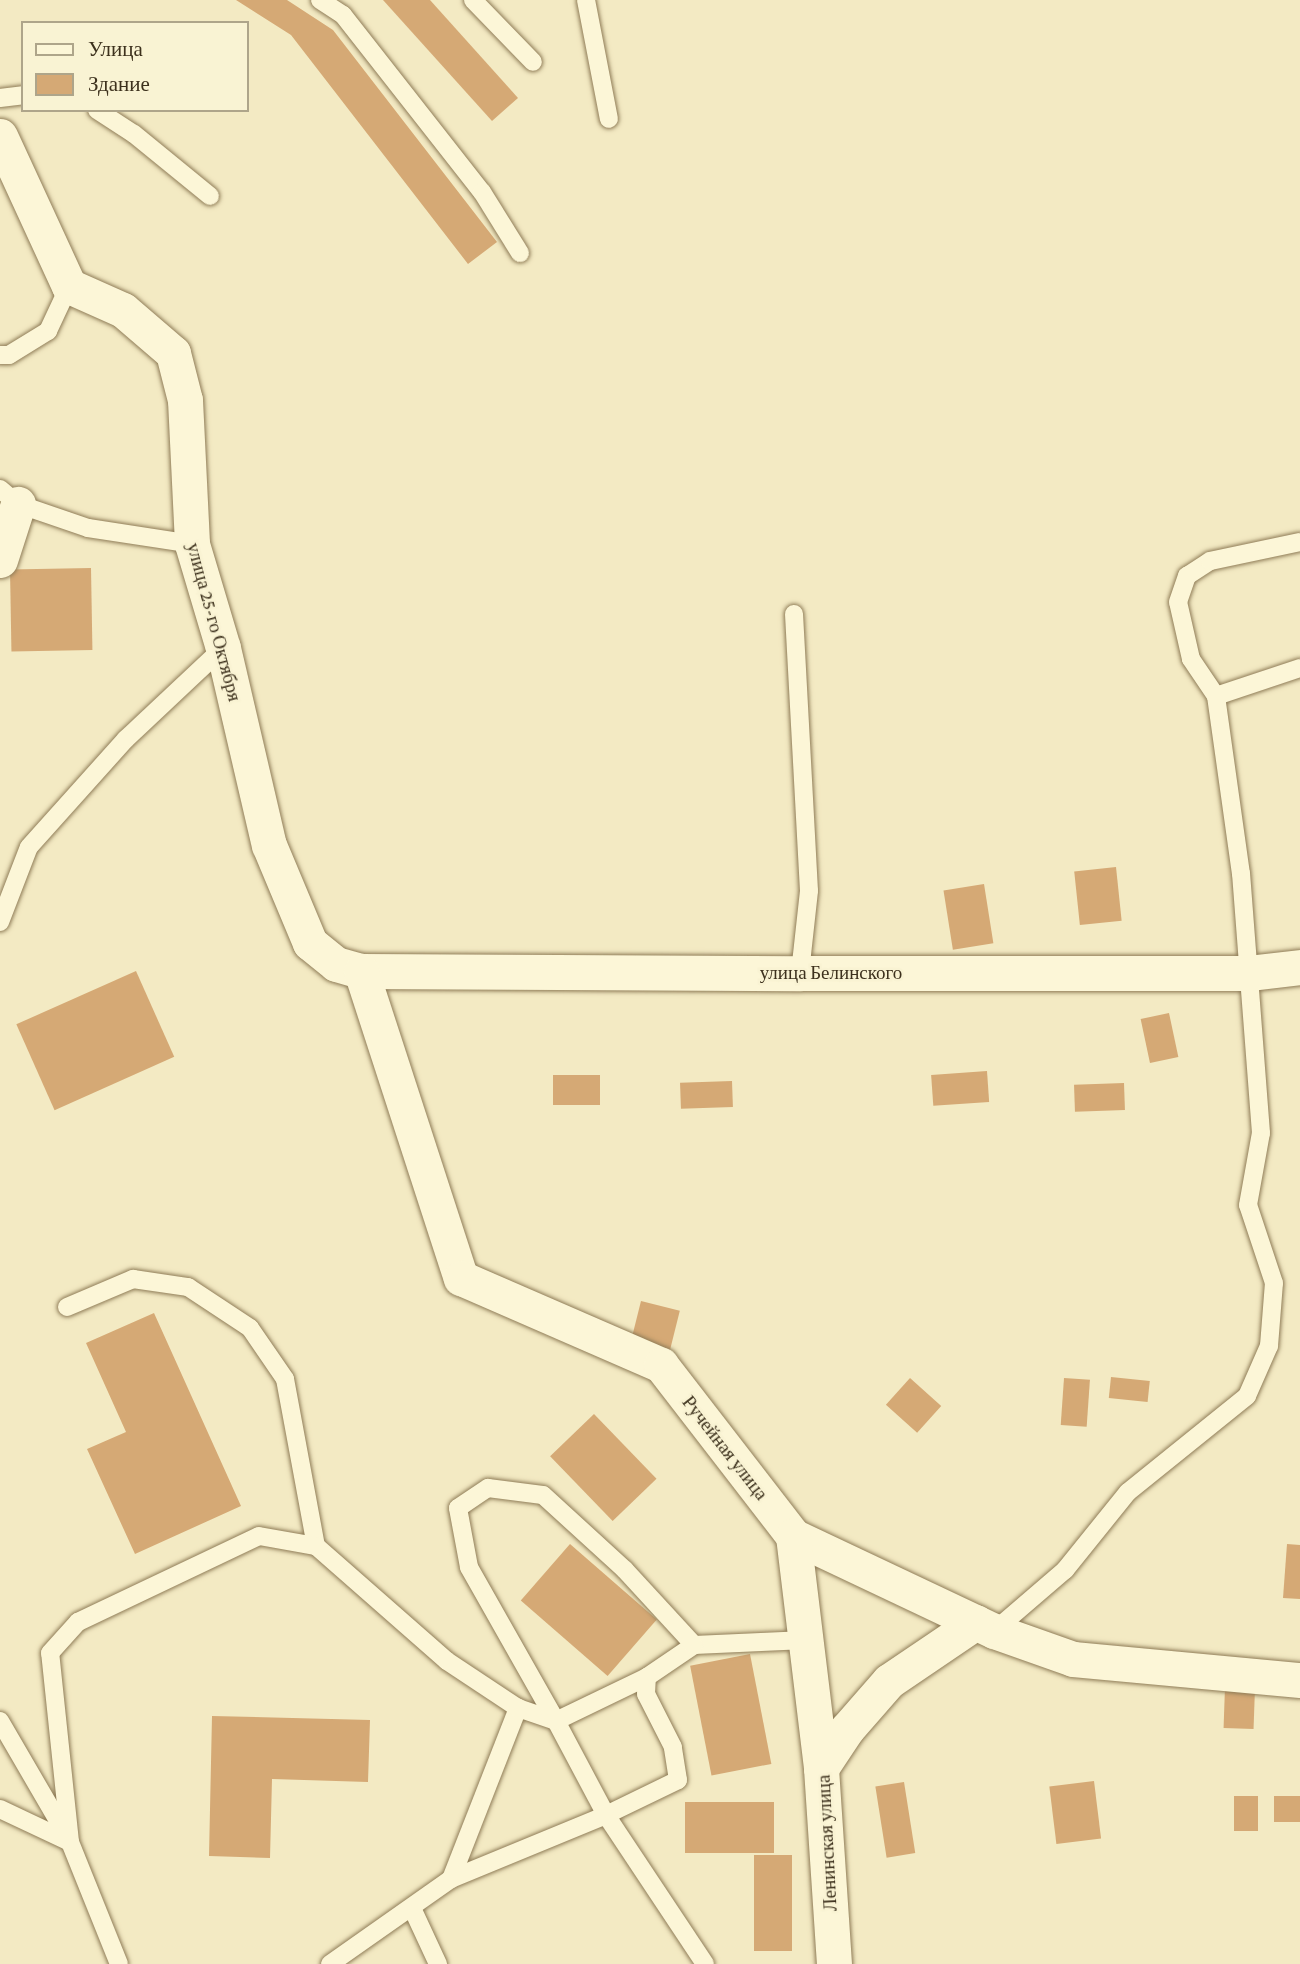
<!DOCTYPE html>
<html>
<head>
<meta charset="utf-8">
<style>
	body { margin:0 }
	#map { position:relative; width:1300px; height:1964px; overflow:hidden; background:#f3eac3; font-family:"Crimson Pro",serif }
	div>[style] { position:absolute }
	[style*='--x'] { left:calc(var(--x)*1px); top:calc(var(--y)*1px); width:calc(var(--w)*1px); rotate:calc(var(--a)*1deg) }
	.building>* { inset:0; background:#d5a975; transform-origin:0 0 }
	.roads { filter:drop-shadow(0 0 2px #8f7c57) drop-shadow(0 0 2px #8f7c57) }
	.service>* { height:18px; margin:-9px; padding:0 9px; transform-origin:9px; border-radius:9px; background:#fcf6d7 }
	.minor>* { height:35px; margin:-17.5px; padding:0 17.5px; transform-origin:17.5px; border-radius:17.5px; background:#fcf6d7 }
	span { translate:-50% -50%; white-space:nowrap; text-align:center; line-height:1.15; -webkit-text-stroke:5px #f9f3d3; paint-order:stroke }
	.street-label { font-size:19px; color:#3d311d }
	.legend { position:absolute; left:21px; top:21px; width:228px; height:91px; box-sizing:border-box; background:#f9f3d3; border:2px solid #aea58a; margin:0; padding:9px 12px; list-style:none; font-size:21px; color:#3d311d }
	.legend li { display:flex; align-items:center; gap:14px; height:35px }
	.legend b { width:35px; border:2px solid #aea58a }
</style>
</head>
<body>
<div id="map">
	<div class="building">
		<i style="clip-path:polygon(236px 0,287px 0,333px 30px,497px 242px,468px 264px,291px 35px)"></i>
		<i style="clip-path:polygon(383px 0,430px 0,518px 98px,492px 121px)"></i>
		<i style="left:91px;top:568px;width:82px;height:81px;rotate:89deg"></i>
		<i style="left:1116px;top:867px;width:54px;height:42px;rotate:84deg"></i>
		<i style="left:984px;top:884px;width:60px;height:41px;rotate:81deg"></i>
		<i style="left:136px;top:971px;width:94px;height:131px;rotate:66deg"></i>
		<i style="left:1169px;top:1013px;width:45px;height:29px;rotate:78deg"></i>
		<i style="left:987px;top:1071px;width:31px;height:56px;rotate:86deg"></i>
		<i style="left:553px;top:1075px;width:47px;height:30px"></i>
		<i style="left:732px;top:1081px;width:26px;height:52px;rotate:88deg"></i>
		<i style="left:1124px;top:1083px;width:27px;height:50px;rotate:88deg"></i>
		<i style="left:641px;top:1301px;width:40px;height:43px;rotate:14deg"></i>
		<i style="clip-path:polygon(154px 1313px,241px 1506px,135px 1554px,87px 1449px,126px 1432px,86px 1343px)"></i>
		<i style="left:1111px;top:1377px;width:39px;height:21px;rotate:6deg"></i>
		<i style="left:910px;top:1378px;width:42px;height:36px;rotate:42deg"></i>
		<i style="left:1064px;top:1378px;width:26px;height:47px;rotate:4deg"></i>
		<i style="left:594px;top:1414px;width:90px;height:61px;rotate:46deg"></i>
		<i style="left:570px;top:1544px;width:115px;height:75px;rotate:41deg"></i>
		<i style="clip-path:polygon(1287px 1544px,1300px 1545px,1300px 1599px,1283px 1598px)"></i>
		<i style="left:750px;top:1654px;width:112px;height:61px;rotate:79deg"></i>
		<i style="left:1225px;top:1687px;width:30px;height:41px;rotate:2deg"></i>
		<i style="clip-path:polygon(212px 1716px,370px 1720px,368px 1782px,272px 1779px,270px 1858px,209px 1856px)"></i>
		<i style="left:1094px;top:1781px;width:58px;height:45px;rotate:83deg"></i>
		<i style="left:904px;top:1782px;width:72px;height:29px;rotate:81deg"></i>
		<i style="left:1234px;top:1796px;width:24px;height:35px"></i>
		<i style="left:1300px;top:1796px;width:26px;height:26px;rotate:90deg"></i>
		<i style="left:685px;top:1802px;width:89px;height:51px"></i>
		<i style="left:754px;top:1855px;width:38px;height:96px"></i>
	</div>
	<div class="roads">
		<div class="service">
			<i style="--x:320;--y:0;--w:27;--a:33"></i>
			<i style="--x:343;--y:15;--w:225;--a:51.9"></i>
			<i style="--x:482;--y:192;--w:72;--a:58.1"></i>
			<i style="--x:473;--y:0;--w:86;--a:45.9"></i>
			<i style="--x:586;--y:0;--w:121;--a:79.1"></i>
			<i style="--x:0;--y:98;--w:23;--a:-7"></i>
			<i style="--x:97;--y:110;--w:44;--a:33"></i>
			<i style="--x:134;--y:134;--w:98;--a:39.2"></i>
			<i style="--x:0;--y:355;--w:9;--a:0"></i>
			<i style="--x:9;--y:355;--w:46;--a:-31.6"></i>
			<i style="--x:48;--y:331;--w:50;--a:-65"></i>
			<i style="--x:0;--y:489;--w:23;--a:40"></i>
			<i style="--x:18;--y:504;--w:74;--a:18.9"></i>
			<i style="--x:88;--y:528;--w:105;--a:8.7"></i>
			<i style="--x:794;--y:614;--w:277;--a:86.9"></i>
			<i style="--x:809;--y:891;--w:82;--a:96.3"></i>
			<i style="--x:1216;--y:696;--w:89;--a:-18.4"></i>
			<i style="--x:0;--y:922;--w:80;--a:-68.9"></i>
			<i style="--x:29;--y:847;--w:145;--a:-48.1"></i>
			<i style="--x:126;--y:739;--w:133;--a:-43.2"></i>
			<i style="--x:67;--y:1307;--w:72;--a:-23"></i>
			<i style="--x:133;--y:1279;--w:56;--a:8.3"></i>
			<i style="--x:188;--y:1287;--w:74;--a:33.5"></i>
			<i style="--x:250;--y:1328;--w:62;--a:55.5"></i>
			<i style="--x:285;--y:1379;--w:170;--a:79.5"></i>
			<i style="--x:994;--y:1631;--w:94;--a:-40.7"></i>
			<i style="--x:1065;--y:1570;--w:100;--a:-51.1"></i>
			<i style="--x:1128;--y:1492;--w:153;--a:-38.9"></i>
			<i style="--x:1247;--y:1396;--w:55;--a:-66.3"></i>
			<i style="--x:1269;--y:1346;--w:63;--a:-85.5"></i>
			<i style="--x:1274;--y:1283;--w:82;--a:-108.4"></i>
			<i style="--x:1248;--y:1205;--w:73;--a:-79.8"></i>
			<i style="--x:1261;--y:1133;--w:260;--a:-94.4"></i>
			<i style="--x:1241;--y:874;--w:180;--a:-98"></i>
			<i style="--x:1216;--y:696;--w:45;--a:-124"></i>
			<i style="--x:1191;--y:659;--w:58;--a:-102.8"></i>
			<i style="--x:1178;--y:602;--w:28;--a:-71"></i>
			<i style="--x:1187;--y:576;--w:27;--a:-33"></i>
			<i style="--x:1210;--y:561;--w:92;--a:-11.9"></i>
			<i style="--x:647;--y:1677;--w:57;--a:-34.2"></i>
			<i style="--x:694;--y:1645;--w:112;--a:-2.6"></i>
			<i style="--x:0;--y:1721;--w:133;--a:59.8"></i>
			<i style="--x:0;--y:1809;--w:77;--a:25.2"></i>
			<i style="--x:451;--y:1879;--w:184;--a:-68.6"></i>
			<i style="--x:412;--y:1908;--w:62;--a:65.1"></i>
			<i style="--x:119;--y:1964;--w:131;--a:-111.9"></i>
			<i style="--x:70;--y:1842;--w:190;--a:-96"></i>
			<i style="--x:50;--y:1653;--w:42;--a:-47.9"></i>
			<i style="--x:78;--y:1622;--w:200;--a:-25.4"></i>
			<i style="--x:259;--y:1536;--w:58;--a:10"></i>
			<i style="--x:316;--y:1546;--w:174;--a:41.3"></i>
			<i style="--x:447;--y:1661;--w:85;--a:33.5"></i>
			<i style="--x:518;--y:1708;--w:40;--a:18.9"></i>
			<i style="--x:556;--y:1721;--w:106;--a:62"></i>
			<i style="--x:606;--y:1815;--w:179;--a:56.4"></i>
			<i style="--x:330;--y:1964;--w:148;--a:-35.1"></i>
			<i style="--x:451;--y:1879;--w:168;--a:-22.4"></i>
			<i style="--x:606;--y:1815;--w:80;--a:-25.9"></i>
			<i style="--x:678;--y:1780;--w:33;--a:-99"></i>
			<i style="--x:673;--y:1747;--w:59;--a:-117"></i>
			<i style="--x:646;--y:1694;--w:17;--a:-87"></i>
			<i style="--x:647;--y:1677;--w:101;--a:154.2"></i>
			<i style="--x:556;--y:1721;--w:177;--a:-119.5"></i>
			<i style="--x:469;--y:1567;--w:60;--a:-100.6"></i>
			<i style="--x:458;--y:1508;--w:36;--a:-34"></i>
			<i style="--x:488;--y:1488;--w:55;--a:7.3"></i>
			<i style="--x:543;--y:1495;--w:111;--a:42.4"></i>
			<i style="--x:625;--y:1570;--w:102;--a:47.4"></i>
		</div>
		<div class="minor">
			<i style="--x:0;--y:136;--w:165;--a:65.3"></i>
			<i style="--x:69;--y:286;--w:59;--a:24"></i>
			<i style="--x:123;--y:310;--w:66;--a:40.7"></i>
			<i style="--x:173;--y:353;--w:49;--a:75.7"></i>
			<i style="--x:185;--y:400;--w:144;--a:87.2"></i>
			<i style="--x:192;--y:544;--w:109;--a:73.4"></i>
			<i style="--x:223;--y:648;--w:202;--a:76.9"></i>
			<i style="--x:269;--y:845;--w:106;--a:67.3"></i>
			<i style="--x:310;--y:943;--w:33;--a:39"></i>
			<i style="--x:336;--y:964;--w:26;--a:16"></i>
			<i style="--x:361;--y:971;--w:439;--a:0.3"></i>
			<i style="--x:800;--y:973;--w:449;--a:0"></i>
			<i style="--x:1249;--y:973;--w:51;--a:-6.7"></i>
			<i style="--x:0;--y:560;--w:59;--a:-72.2"></i>
			<i style="--x:361;--y:971;--w:323;--a:72"></i>
			<i style="--x:461;--y:1278;--w:218;--a:23.5"></i>
			<i style="--x:661;--y:1365;--w:216;--a:52.3"></i>
			<i style="--x:793;--y:1536;--w:222;--a:25.3"></i>
			<i style="--x:994;--y:1631;--w:84;--a:19.5"></i>
			<i style="--x:1073;--y:1659;--w:228;--a:5.3"></i>
			<i style="--x:793;--y:1536;--w:234;--a:83.1"></i>
			<i style="--x:834;--y:1964;--w:196;--a:-93.8"></i>
			<i style="--x:821;--y:1768;--w:47;--a:-56.3"></i>
			<i style="--x:847;--y:1729;--w:64;--a:-48.8"></i>
			<i style="--x:889;--y:1681;--w:105;--a:-34.1"></i>
		</div>
	</div>
	<div class="street-label">
		<span style="left:214px;top:622px;rotate:75deg">улица 25-го Октября</span>
		<span style="left:831px;top:973px">улица Белинского</span>
		<span style="left:725px;top:1448px;rotate:52deg">Ручейная улица</span>
		<span style="left:827px;top:1843px;rotate:-93deg">Ленинская улица</span>
	</div>
	<ul class="legend">
	<li><b style="height:9px;background:#fcf6d7"></b>Улица</li>
	<li><b style="height:19px;background:#d5a975"></b>Здание</li>
	</ul>
</div>
</body>
</html>
